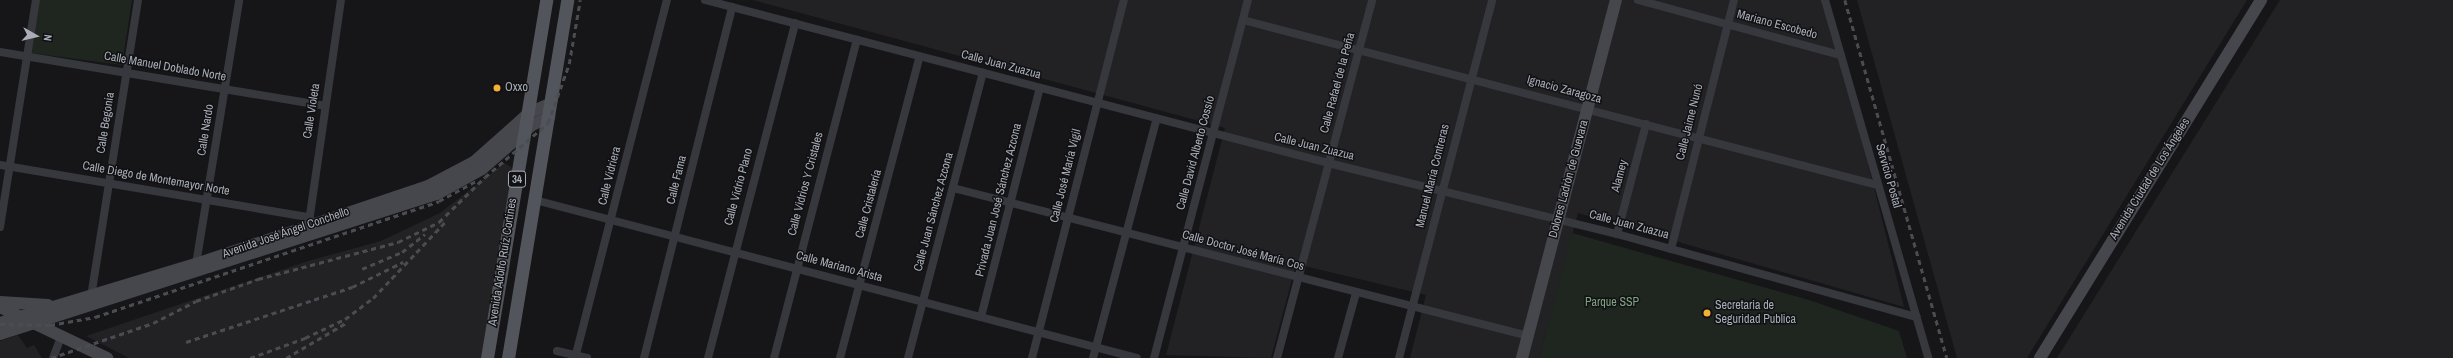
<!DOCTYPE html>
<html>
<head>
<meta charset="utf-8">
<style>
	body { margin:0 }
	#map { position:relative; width:2453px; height:358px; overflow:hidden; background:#161618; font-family:"Archivo Narrow",sans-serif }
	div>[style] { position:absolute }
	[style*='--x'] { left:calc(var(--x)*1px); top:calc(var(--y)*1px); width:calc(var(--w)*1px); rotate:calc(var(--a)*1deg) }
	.built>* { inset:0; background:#222225 }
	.green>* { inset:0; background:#1e261f }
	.street>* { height:8px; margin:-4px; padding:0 4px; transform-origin:4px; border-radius:4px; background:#37383d }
	.secondary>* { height:12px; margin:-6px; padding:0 6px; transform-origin:6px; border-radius:6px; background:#45474d }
	.primary>* { height:13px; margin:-6.5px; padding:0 6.5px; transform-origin:6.5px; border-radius:6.5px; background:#53555c }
	.rail>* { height:2.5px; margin-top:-1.25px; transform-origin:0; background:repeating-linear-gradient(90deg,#4a4c52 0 5px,transparent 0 9px) }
	.dots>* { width:11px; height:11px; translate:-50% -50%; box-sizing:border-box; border:2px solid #111113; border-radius:50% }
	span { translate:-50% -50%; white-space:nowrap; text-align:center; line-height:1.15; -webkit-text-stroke:3px #111113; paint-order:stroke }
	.shield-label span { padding:1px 3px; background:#111113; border:1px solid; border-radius:3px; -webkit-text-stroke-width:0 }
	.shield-label { font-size:11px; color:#a8adb8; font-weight:700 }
	.street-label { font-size:12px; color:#a8adb8 }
	.poi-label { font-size:12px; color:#a8adb8 }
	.left { translate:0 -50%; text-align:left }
	.park-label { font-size:12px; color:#7fa381 }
	.north { position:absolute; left:16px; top:16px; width:40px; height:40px; -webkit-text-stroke:3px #111113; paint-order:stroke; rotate:98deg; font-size:11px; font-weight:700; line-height:16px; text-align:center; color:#a8adb8 }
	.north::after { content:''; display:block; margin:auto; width:14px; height:18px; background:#a8adb8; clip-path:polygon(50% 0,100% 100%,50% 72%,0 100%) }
</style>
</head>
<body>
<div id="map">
	<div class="built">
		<i style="clip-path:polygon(753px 0,1827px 0,1904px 307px,1578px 213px,1539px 358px,1410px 358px,1426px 295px,1296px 264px,1271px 358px,1166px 355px,1225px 128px)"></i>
		<i style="clip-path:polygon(1857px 0,2247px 0,2027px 358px,1957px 358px)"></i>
		<i style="clip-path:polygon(2280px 0,2453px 0,2453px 358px,2057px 358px)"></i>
		<i style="clip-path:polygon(504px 163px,514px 169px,484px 358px,129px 358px,86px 336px,308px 261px,381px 241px,440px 213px)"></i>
		<i style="clip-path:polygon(18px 335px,27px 348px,34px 345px,42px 358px,0 358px,0 341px)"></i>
	</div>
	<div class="green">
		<i style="clip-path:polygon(39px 0,132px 0,122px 65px,31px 53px)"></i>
		<i style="clip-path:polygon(1572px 233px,1809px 300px,1899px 331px,1907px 358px,1539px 358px)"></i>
	</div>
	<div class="street">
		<i style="--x:705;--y:0;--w:644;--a:14.66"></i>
		<i style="--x:1328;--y:163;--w:298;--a:13.8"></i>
		<i style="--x:1617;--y:234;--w:311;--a:15.5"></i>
		<i style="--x:1638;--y:0;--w:210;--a:15.2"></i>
		<i style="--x:1825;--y:0;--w:373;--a:73.9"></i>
		<i style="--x:1243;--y:20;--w:656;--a:14.57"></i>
		<i style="--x:0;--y:52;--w:329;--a:9.4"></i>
		<i style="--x:0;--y:165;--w:312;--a:9.6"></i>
		<i style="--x:953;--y:188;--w:594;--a:14.43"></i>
		<i style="--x:535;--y:200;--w:622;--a:14.71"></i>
		<i style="--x:309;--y:222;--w:224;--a:-81.8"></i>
		<i style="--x:0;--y:227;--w:230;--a:-81"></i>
		<i style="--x:1617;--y:234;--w:114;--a:-75.2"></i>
		<i style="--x:1671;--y:249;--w:257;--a:-75.8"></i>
		<i style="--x:196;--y:264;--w:267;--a:-80.7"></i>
		<i style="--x:91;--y:297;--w:301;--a:-81"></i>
		<i style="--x:981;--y:317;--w:236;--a:-75.6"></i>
		<i style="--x:557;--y:351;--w:31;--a:13"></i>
		<i style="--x:53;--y:358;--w:22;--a:-69"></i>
		<i style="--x:575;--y:358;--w:370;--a:-75.6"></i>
		<i style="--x:644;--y:358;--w:362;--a:-75.9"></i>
		<i style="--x:708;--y:358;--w:346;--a:-75.4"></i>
		<i style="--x:774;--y:358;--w:329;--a:-75.4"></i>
		<i style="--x:840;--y:358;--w:312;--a:-75.2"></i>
		<i style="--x:908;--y:358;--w:295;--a:-75.3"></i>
		<i style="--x:1032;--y:358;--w:370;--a:-75.6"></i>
		<i style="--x:1093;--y:358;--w:248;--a:-75.1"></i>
		<i style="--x:1154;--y:358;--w:370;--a:-75.3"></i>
		<i style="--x:1277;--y:358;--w:370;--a:-75.1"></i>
		<i style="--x:1338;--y:358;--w:67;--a:-74.5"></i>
		<i style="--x:1399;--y:358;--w:370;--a:-75.4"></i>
	</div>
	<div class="secondary">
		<i style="--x:0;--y:302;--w:48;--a:3.6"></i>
		<i style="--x:0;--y:307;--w:119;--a:25.5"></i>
		<i style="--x:0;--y:323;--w:205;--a:-16.8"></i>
		<i style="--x:196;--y:264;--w:245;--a:-18.6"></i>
		<i style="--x:428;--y:186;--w:52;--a:-27.6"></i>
		<i style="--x:474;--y:162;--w:74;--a:-41.7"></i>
		<i style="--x:529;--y:113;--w:24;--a:-24"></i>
		<i style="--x:0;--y:334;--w:459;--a:-17.8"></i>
		<i style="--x:437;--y:194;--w:51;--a:-29.1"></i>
		<i style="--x:482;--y:169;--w:67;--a:-41.3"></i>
		<i style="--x:532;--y:125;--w:19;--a:-25"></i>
		<i style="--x:1522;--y:358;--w:370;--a:-75.3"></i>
		<i style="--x:2040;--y:358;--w:421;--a:-58.3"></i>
	</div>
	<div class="primary">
		<i style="--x:487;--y:358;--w:363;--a:-80.6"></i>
		<i style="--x:508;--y:358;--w:363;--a:-80.6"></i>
	</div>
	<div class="rail">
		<i style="--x:1845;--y:0;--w:372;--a:74.1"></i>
		<i style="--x:362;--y:269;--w:43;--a:-23"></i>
		<i style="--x:402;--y:252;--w:29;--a:-38"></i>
		<i style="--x:0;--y:324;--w:50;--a:1.1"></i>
		<i style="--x:50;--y:325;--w:46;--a:-10.1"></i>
		<i style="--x:95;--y:317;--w:363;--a:-18.6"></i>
		<i style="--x:439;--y:201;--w:42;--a:-28.4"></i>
		<i style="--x:186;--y:342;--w:175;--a:-18.3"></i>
		<i style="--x:352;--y:287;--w:57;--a:-26.1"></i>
		<i style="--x:51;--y:358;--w:108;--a:-18.9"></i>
		<i style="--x:153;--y:323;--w:48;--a:-27.1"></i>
		<i style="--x:196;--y:301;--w:66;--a:-19.5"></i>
		<i style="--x:258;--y:279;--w:145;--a:-14.8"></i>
		<i style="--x:398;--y:242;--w:46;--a:-26"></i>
		<i style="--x:439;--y:222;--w:64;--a:-44.4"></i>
		<i style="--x:485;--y:177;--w:83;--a:-40.6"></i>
		<i style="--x:548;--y:123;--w:63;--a:-70.4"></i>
		<i style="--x:569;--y:64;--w:65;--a:-80.2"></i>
		<i style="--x:250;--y:358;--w:59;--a:-20"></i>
		<i style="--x:305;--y:338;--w:44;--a:-25.4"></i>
		<i style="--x:345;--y:319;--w:35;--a:-37"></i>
		<i style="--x:373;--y:298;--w:108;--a:-46.5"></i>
		<i style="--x:286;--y:358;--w:69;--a:-30.3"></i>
	</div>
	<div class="dots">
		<i style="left:497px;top:88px;background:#f2b134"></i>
		<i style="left:1707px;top:313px;background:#f2b134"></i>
	</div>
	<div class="shield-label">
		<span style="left:517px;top:179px">34</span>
	</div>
	<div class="street-label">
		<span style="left:1777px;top:25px;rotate:15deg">Mariano Escobedo</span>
		<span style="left:1001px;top:65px;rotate:15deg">Calle Juan Zuazua</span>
		<span style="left:165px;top:67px;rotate:10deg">Calle Manuel Doblado Norte</span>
		<span style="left:1338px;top:83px;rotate:-75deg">Calle Rafael de la Peña</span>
		<span style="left:1564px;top:90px;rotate:15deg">Ignacio Zaragoza</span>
		<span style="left:312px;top:111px;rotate:-81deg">Calle Violeta</span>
		<span style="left:1690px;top:122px;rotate:-76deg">Calle Jaime Nunó</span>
		<span style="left:106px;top:123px;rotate:-81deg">Calle Begonia</span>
		<span style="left:206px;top:130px;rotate:-81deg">Calle Nardo</span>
		<span style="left:1314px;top:147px;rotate:14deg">Calle Juan Zuazua</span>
		<span style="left:1196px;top:153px;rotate:-75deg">Calle David Alberto Cossío</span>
		<span style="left:610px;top:176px;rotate:-76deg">Calle Vidriera</span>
		<span style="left:1066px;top:176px;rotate:-76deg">Calle José María Vigil</span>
		<span style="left:1433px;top:176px;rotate:-76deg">Manuel María Contreras</span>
		<span style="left:1620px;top:176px;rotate:-75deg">Alamey</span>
		<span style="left:1888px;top:176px;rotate:74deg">Servicio Postal</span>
		<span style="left:156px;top:179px;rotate:10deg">Calle Diego de Montemayor Norte</span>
		<span style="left:1569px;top:179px;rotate:-75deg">Dolores Ladròn de Guevara</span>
		<span style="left:2150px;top:179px;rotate:-58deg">Avenida Ciudad de Los Ángeles</span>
		<span style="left:677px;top:180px;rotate:-76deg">Calle Fama</span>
		<span style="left:806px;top:184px;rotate:-75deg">Calle Vidrios Y Cristales</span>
		<span style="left:739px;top:187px;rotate:-75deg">Calle Vidrio Plano</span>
		<span style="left:999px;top:200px;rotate:-76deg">Privada Juan José Sánchez Azcona</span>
		<span style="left:869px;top:204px;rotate:-75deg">Calle Cristalería</span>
		<span style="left:934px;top:212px;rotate:-75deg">Calle Juan Sánchez Azcona</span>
		<span style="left:1629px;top:225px;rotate:15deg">Calle Juan Zuazua</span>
		<span style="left:286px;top:233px;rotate:-19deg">Avenida José Ángel Conchello</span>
		<span style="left:1243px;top:251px;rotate:15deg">Calle Doctor José María Cos</span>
		<span style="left:503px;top:262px;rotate:-81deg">Avenida Adolfo Ruíz Cortines</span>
		<span style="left:839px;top:267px;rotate:15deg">Calle Mariano Arista</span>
	</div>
	<div class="poi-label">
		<span class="left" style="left:505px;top:88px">Oxxo</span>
		<span class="left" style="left:1715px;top:313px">Secretaria de<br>Seguridad Publica</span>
	</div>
	<div class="park-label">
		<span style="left:1612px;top:303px">Parque SSP</span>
	</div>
	<div class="north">N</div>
</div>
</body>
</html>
